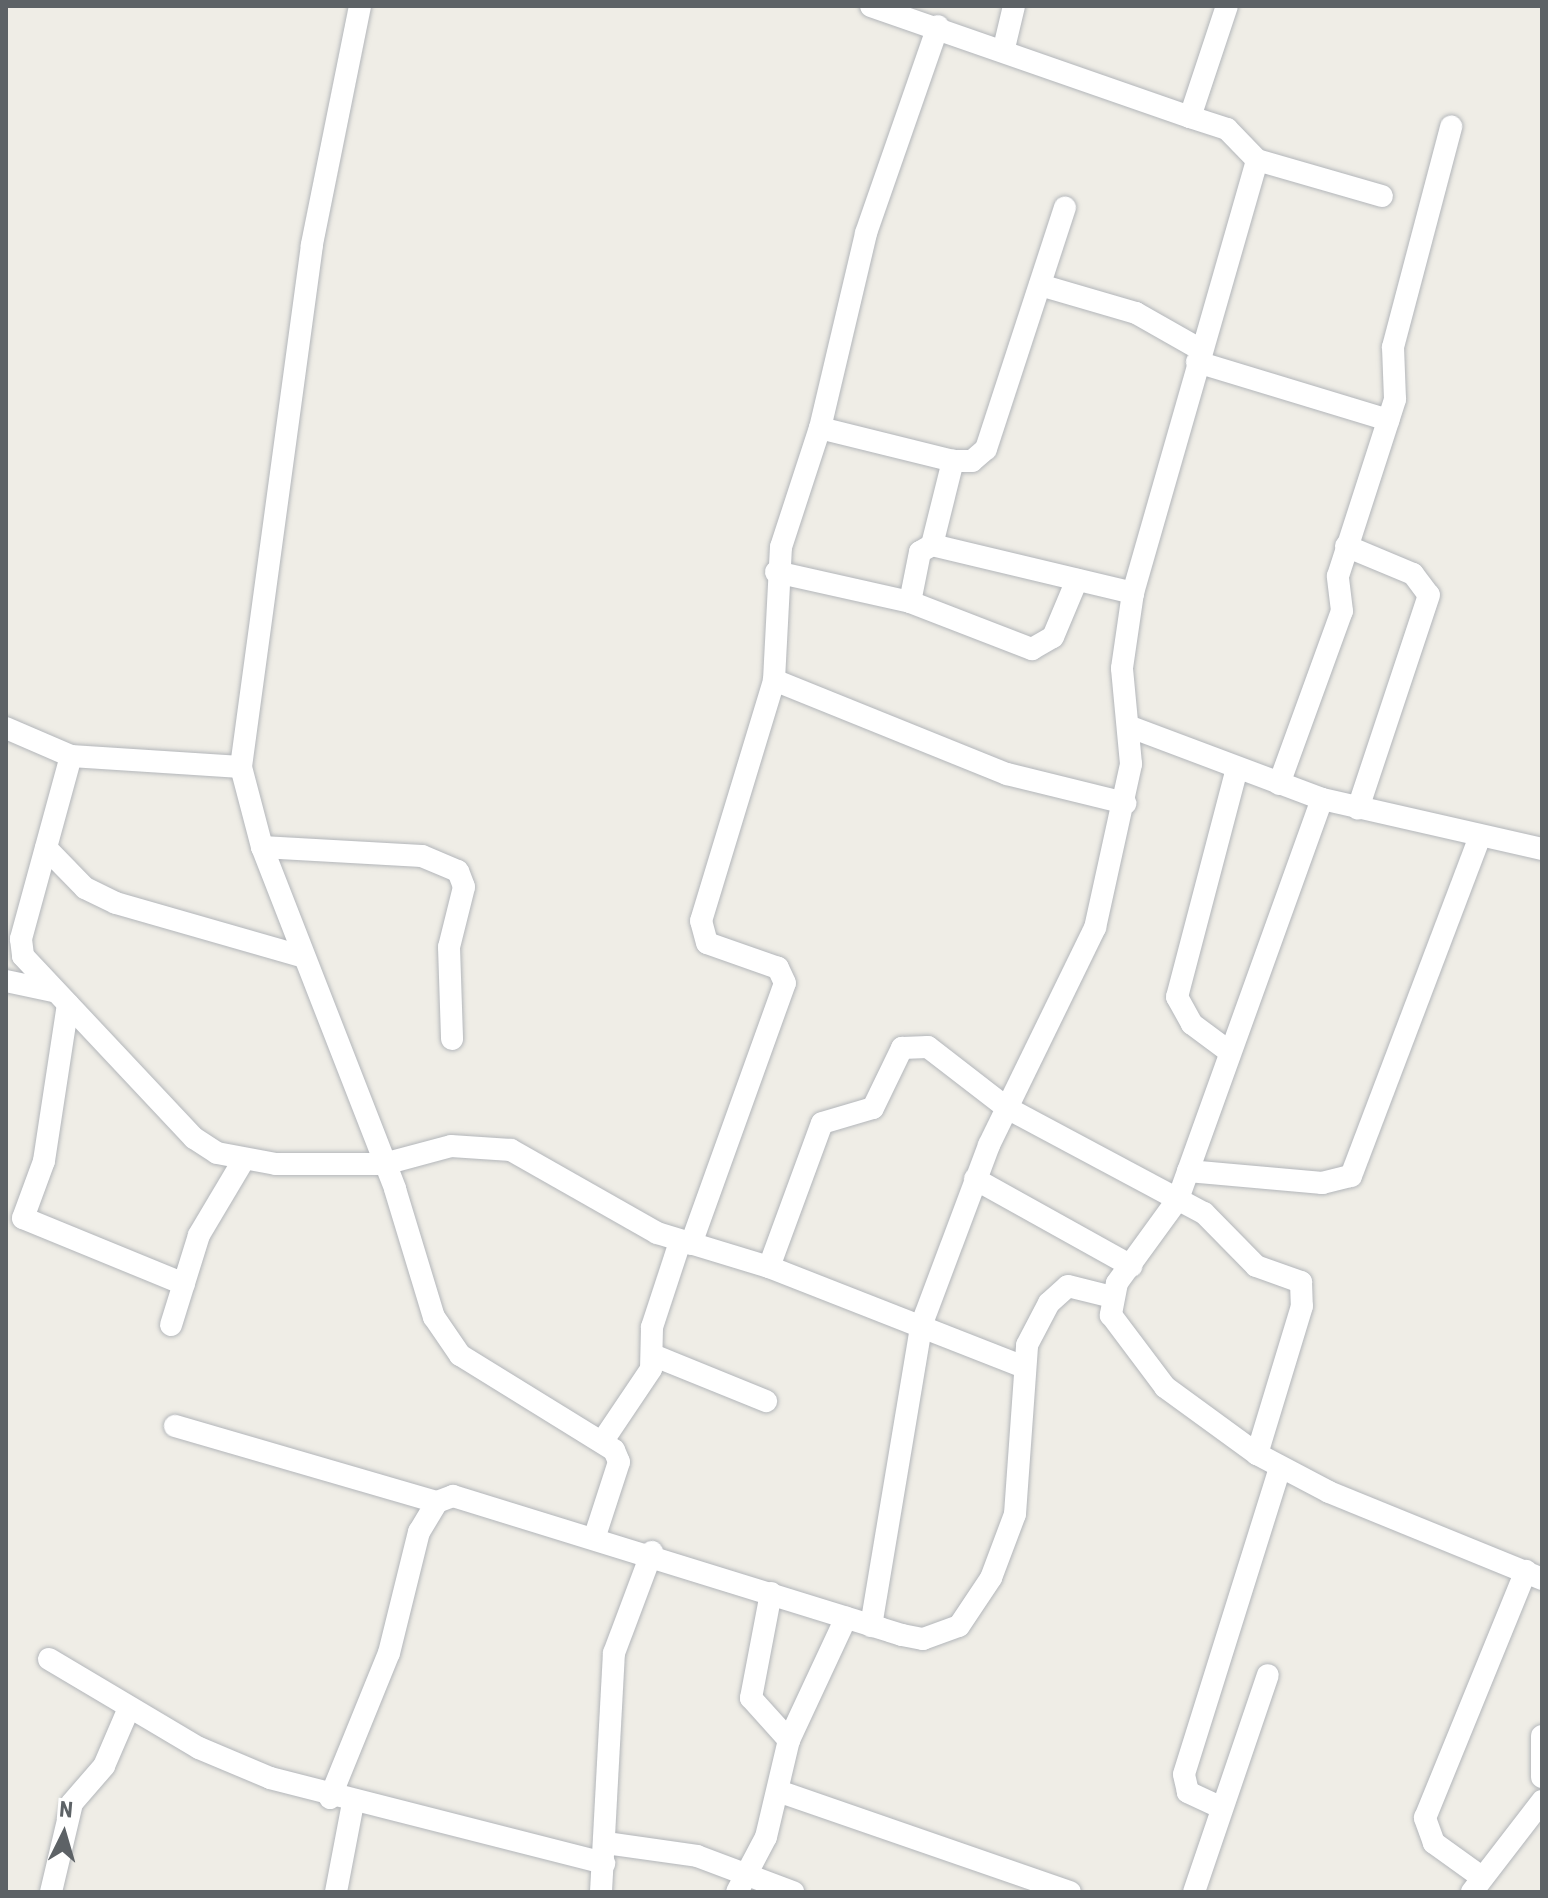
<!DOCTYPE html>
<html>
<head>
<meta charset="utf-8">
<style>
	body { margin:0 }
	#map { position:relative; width:1548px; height:1898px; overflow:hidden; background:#efede6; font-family:"Roboto Condensed",sans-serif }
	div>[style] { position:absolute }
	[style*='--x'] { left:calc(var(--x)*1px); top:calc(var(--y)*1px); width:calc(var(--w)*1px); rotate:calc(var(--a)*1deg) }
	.roads { filter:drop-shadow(0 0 2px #b3b6ba) drop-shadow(0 0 2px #b3b6ba) }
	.minor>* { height:22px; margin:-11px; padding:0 11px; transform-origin:11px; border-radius:11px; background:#fff }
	span { translate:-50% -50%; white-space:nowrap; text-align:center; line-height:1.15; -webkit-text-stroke:7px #fff; paint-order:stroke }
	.frame { position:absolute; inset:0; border:8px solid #5d6266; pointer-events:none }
	.north { position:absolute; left:24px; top:1794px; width:80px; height:80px; -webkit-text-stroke:6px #fff; paint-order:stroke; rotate:5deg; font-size:22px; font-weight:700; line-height:32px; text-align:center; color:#5d6266 }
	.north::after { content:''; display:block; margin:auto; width:28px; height:36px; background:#5d6266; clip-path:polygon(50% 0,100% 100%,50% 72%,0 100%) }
</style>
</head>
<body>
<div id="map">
	<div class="roads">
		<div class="minor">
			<i style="--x:360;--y:6;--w:244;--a:101.4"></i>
			<i style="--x:312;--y:245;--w:527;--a:97.75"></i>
			<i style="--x:241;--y:767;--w:83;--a:75.3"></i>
			<i style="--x:262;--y:847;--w:367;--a:68.7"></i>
			<i style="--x:395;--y:1189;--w:134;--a:73.1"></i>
			<i style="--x:434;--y:1317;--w:46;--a:55.6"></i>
			<i style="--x:460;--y:1355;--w:181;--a:31.7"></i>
			<i style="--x:614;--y:1450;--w:13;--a:67"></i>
			<i style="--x:619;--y:1462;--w:78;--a:108"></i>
			<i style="--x:871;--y:6;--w:338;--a:19.2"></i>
			<i style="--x:1190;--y:117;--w:117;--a:-71.6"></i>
			<i style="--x:1004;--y:48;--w:43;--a:-76.6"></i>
			<i style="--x:1190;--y:117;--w:39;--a:18"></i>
			<i style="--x:1227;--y:129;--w:43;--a:45.9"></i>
			<i style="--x:1257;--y:160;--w:130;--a:16.1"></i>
			<i style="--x:1040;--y:285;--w:100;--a:16.3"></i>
			<i style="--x:1136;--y:313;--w:75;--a:29.6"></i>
			<i style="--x:1197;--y:362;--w:200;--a:16.9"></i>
			<i style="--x:820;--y:428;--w:137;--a:13.9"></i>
			<i style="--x:953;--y:461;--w:19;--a:0"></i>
			<i style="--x:972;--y:461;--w:18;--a:-41"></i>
			<i style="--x:986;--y:449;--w:254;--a:-71.9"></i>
			<i style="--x:932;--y:545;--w:87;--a:-76"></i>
			<i style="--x:1346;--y:546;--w:73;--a:22.7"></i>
			<i style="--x:1413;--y:574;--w:26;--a:53"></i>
			<i style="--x:1429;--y:595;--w:225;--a:108.4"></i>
			<i style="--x:776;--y:572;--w:137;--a:12.6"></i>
			<i style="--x:910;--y:602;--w:51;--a:-78.7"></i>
			<i style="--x:920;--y:552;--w:14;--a:-30"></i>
			<i style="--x:932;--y:545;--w:207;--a:13.4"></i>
			<i style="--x:910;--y:602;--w:131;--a:21.1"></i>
			<i style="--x:1032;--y:649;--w:24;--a:-30"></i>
			<i style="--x:1053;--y:637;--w:62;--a:-67.2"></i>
			<i style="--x:774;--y:680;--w:251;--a:22"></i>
			<i style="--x:1007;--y:774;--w:122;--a:13.8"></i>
			<i style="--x:1128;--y:726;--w:207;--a:20.6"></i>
			<i style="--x:1322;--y:799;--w:226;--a:12.8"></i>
			<i style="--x:6;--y:728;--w:71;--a:23.3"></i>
			<i style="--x:71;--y:756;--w:170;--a:3.7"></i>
			<i style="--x:71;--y:756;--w:190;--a:105.3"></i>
			<i style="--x:21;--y:939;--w:17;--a:83"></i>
			<i style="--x:23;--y:956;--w:250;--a:46.8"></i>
			<i style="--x:194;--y:1138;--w:27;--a:33"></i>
			<i style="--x:217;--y:1153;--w:60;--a:10.6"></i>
			<i style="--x:276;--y:1164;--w:108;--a:0"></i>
			<i style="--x:384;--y:1164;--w:69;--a:-15"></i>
			<i style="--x:451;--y:1146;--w:60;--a:3.8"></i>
			<i style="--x:511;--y:1150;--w:168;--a:29.6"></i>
			<i style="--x:657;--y:1233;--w:117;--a:16.9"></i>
			<i style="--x:769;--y:1267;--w:271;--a:21.4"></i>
			<i style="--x:1279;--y:784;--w:184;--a:-70"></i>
			<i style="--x:1342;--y:611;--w:35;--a:-97"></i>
			<i style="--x:1338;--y:576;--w:186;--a:-72.1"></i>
			<i style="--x:1395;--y:399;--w:52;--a:-92.2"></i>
			<i style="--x:1393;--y:347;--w:228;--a:-75.2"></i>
			<i style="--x:1322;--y:799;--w:425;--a:109.8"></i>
			<i style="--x:1178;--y:1199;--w:104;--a:126"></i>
			<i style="--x:1117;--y:1283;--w:33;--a:101"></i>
			<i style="--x:1111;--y:1315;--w:90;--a:53.1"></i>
			<i style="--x:1165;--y:1387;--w:114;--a:36.1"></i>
			<i style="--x:1257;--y:1454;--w:81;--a:27.8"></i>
			<i style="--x:1329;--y:1492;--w:230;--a:22.2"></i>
			<i style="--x:262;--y:847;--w:160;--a:3.2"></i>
			<i style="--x:422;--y:856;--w:39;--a:23"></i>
			<i style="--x:458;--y:871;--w:17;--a:69"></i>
			<i style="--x:464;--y:887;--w:62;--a:104"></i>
			<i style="--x:449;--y:947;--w:92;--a:88.1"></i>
			<i style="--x:46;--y:848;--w:56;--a:45.7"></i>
			<i style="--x:85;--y:888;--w:34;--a:26"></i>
			<i style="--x:116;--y:903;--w:192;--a:16"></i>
			<i style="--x:6;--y:981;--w:48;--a:12"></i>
			<i style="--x:68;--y:1004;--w:159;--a:98.7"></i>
			<i style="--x:44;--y:1161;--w:61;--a:110.2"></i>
			<i style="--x:23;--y:1218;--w:174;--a:22.3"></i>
			<i style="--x:1227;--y:1050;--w:44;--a:-143.4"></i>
			<i style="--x:1192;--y:1024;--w:31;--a:-119"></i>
			<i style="--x:1177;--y:997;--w:233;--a:-75.3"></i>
			<i style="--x:1188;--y:1171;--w:135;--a:5.1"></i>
			<i style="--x:1322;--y:1183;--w:30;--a:-14"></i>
			<i style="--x:1351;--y:1176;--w:364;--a:-69.2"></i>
			<i style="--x:975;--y:1179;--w:179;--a:29.1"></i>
			<i style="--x:691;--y:1244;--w:277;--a:-70.2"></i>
			<i style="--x:785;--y:983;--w:17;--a:-115"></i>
			<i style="--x:778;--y:968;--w:75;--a:-160.6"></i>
			<i style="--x:707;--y:943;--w:23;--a:-105"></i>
			<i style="--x:701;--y:921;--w:252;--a:-73.1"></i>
			<i style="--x:774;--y:680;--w:133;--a:-87"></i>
			<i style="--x:781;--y:547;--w:125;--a:-71.9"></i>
			<i style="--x:820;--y:428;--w:200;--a:-76.7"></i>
			<i style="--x:866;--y:233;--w:219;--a:-70.8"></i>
			<i style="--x:769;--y:1267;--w:153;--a:-69.8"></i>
			<i style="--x:822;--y:1123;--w:53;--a:-16.4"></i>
			<i style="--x:873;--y:1108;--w:67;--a:-64.2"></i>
			<i style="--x:902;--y:1048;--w:26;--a:-2"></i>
			<i style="--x:928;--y:1047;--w:100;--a:37.7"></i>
			<i style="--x:1007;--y:1108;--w:223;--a:28.1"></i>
			<i style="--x:1204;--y:1213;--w:74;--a:45.5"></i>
			<i style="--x:1256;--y:1266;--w:48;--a:19.6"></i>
			<i style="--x:1301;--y:1282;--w:24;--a:88"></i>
			<i style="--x:1302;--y:1306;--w:155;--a:106.9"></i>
			<i style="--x:171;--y:1325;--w:94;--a:-72.7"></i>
			<i style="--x:199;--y:1235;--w:86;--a:-59.3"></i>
			<i style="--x:655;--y:1356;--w:120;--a:22.1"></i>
			<i style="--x:175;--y:1426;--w:273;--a:16.2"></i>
			<i style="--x:604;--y:1439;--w:84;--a:-56.1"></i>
			<i style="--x:651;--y:1369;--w:42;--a:-88.6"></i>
			<i style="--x:652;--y:1327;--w:89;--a:-71.8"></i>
			<i style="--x:771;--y:1593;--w:107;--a:100.8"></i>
			<i style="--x:751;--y:1698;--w:57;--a:47.9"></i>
			<i style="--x:871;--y:1626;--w:304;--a:-80.5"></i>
			<i style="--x:921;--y:1326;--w:193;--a:-69.4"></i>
			<i style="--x:989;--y:1145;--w:242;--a:-64"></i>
			<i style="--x:1095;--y:928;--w:168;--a:-77.6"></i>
			<i style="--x:1131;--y:764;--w:96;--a:-95.4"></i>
			<i style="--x:1122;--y:668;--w:76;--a:-81.7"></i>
			<i style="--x:1133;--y:593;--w:450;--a:-74"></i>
			<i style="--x:49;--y:1659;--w:174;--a:30.7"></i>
			<i style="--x:199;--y:1748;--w:77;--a:22.9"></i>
			<i style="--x:270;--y:1778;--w:345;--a:14.3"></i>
			<i style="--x:1542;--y:1736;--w:41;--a:90"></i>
			<i style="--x:778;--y:1791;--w:309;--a:19.1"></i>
			<i style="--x:330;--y:1798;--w:157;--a:-67.9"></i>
			<i style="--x:389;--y:1653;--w:125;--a:-76.1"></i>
			<i style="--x:419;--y:1532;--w:35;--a:-59"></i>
			<i style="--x:437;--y:1502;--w:17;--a:-21"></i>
			<i style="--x:453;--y:1496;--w:470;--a:17.2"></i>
			<i style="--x:902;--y:1635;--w:21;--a:11"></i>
			<i style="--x:923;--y:1639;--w:38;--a:-20"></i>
			<i style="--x:959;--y:1626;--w:58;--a:-56.3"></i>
			<i style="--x:991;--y:1578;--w:68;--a:-69.4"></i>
			<i style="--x:1015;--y:1514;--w:169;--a:-85.9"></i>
			<i style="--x:1027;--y:1345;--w:47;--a:-62.4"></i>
			<i style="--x:1049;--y:1303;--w:25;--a:-42"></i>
			<i style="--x:1068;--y:1286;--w:45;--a:14"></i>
			<i style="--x:1222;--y:1808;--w:38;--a:-155"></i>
			<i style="--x:1188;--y:1792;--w:18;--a:-103"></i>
			<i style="--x:1184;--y:1774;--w:321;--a:-72.6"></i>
			<i style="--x:606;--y:1843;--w:92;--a:8.1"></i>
			<i style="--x:697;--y:1856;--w:103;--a:20.6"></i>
			<i style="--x:1480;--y:1876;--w:57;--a:-144.3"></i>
			<i style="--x:1434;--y:1843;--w:27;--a:-110"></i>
			<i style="--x:1425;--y:1818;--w:267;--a:-67.8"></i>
			<i style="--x:51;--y:1892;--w:91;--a:-76.7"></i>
			<i style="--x:72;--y:1803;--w:49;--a:-49.1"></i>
			<i style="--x:104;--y:1766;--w:63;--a:-66.7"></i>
			<i style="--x:336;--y:1892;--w:91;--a:-79.2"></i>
			<i style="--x:601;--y:1892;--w:239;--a:-86.9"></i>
			<i style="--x:614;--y:1653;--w:108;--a:-69.4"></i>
			<i style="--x:737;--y:1892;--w:62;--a:-62.2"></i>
			<i style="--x:766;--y:1837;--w:100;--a:-76.7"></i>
			<i style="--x:789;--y:1740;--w:135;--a:-65"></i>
			<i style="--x:1194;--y:1892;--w:229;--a:-71.2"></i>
			<i style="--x:1472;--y:1892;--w:115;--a:-52.4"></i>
		</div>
	</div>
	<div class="frame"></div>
	<div class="north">N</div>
</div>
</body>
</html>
